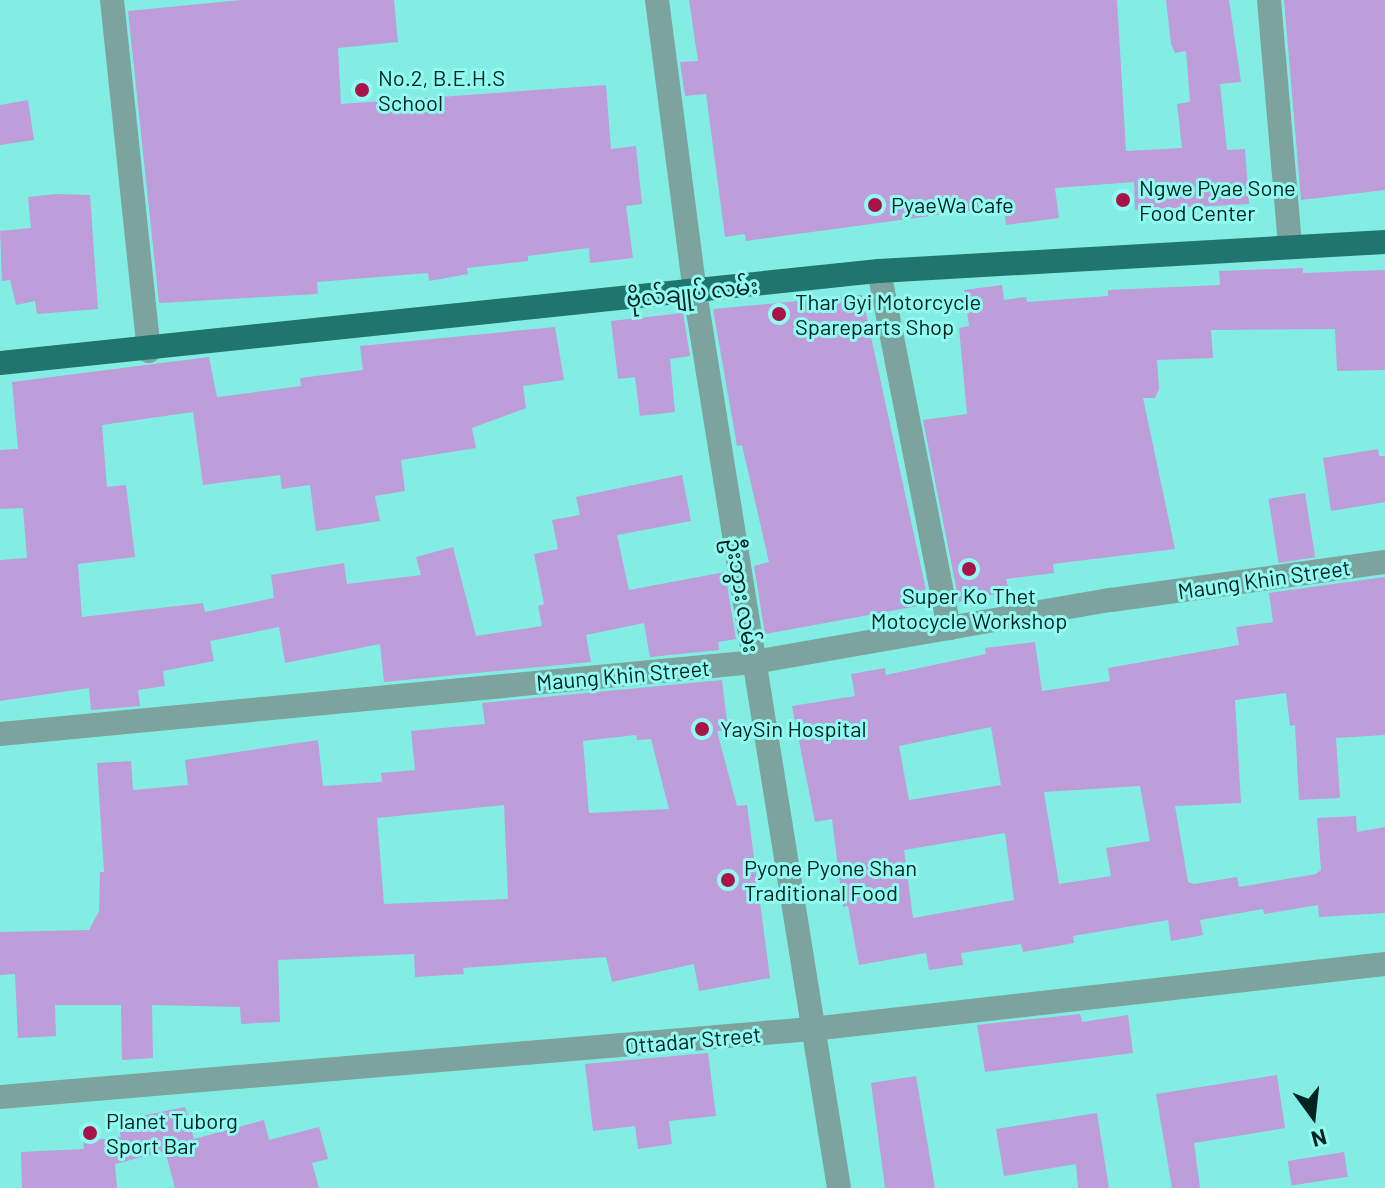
<!DOCTYPE html>
<html>
<head>
<meta charset="utf-8">
<style>
	body { margin:0 }
	#map { position:relative; width:1385px; height:1188px; overflow:hidden; background:#83ede4; font-family:Barlow,"Noto Sans Myanmar",sans-serif }
	div>[style] { position:absolute }
	[style*='--x'] { left:calc(var(--x)*1px); top:calc(var(--y)*1px); width:calc(var(--w)*1px); rotate:calc(var(--a)*1deg) }
	.building>* { inset:0; background:#bd9dda; transform-origin:0 0 }
	.minor>* { height:24px; margin:-12px; padding:0 12px; transform-origin:12px; border-radius:12px; background:#7da39f }
	.major>* { height:24px; margin:-12px; padding:0 12px; transform-origin:12px; border-radius:12px; background:#20756f }
	.dots>* { width:22px; height:22px; translate:-50% -50%; box-sizing:border-box; border:4px solid #91fbf2; border-radius:50% }
	span { translate:-50% -50%; white-space:nowrap; text-align:center; line-height:1.15; -webkit-text-stroke:6px #91fbf2; paint-order:stroke }
	.poi-label { font-size:22px; color:#002220 }
	.left { translate:0 -50%; text-align:left }
	.street-label { font-size:22px; color:#002220 }
	.north { position:absolute; left:1273px; top:1076px; width:80px; height:80px; -webkit-text-stroke:6px #91fbf2; paint-order:stroke; rotate:165deg; font-size:22px; font-weight:700; line-height:32px; text-align:center; color:#002220 }
	.north::after { content:''; display:block; margin:auto; width:28px; height:36px; background:#002220; clip-path:polygon(50% 0,100% 100%,50% 72%,0 100%) }
</style>
</head>
<body>
<div id="map">
	<div class="building">
		<i style="clip-path:polygon(241px 0,394px 0,398px 42px,338px 48px,341px 104px,606px 85px,611px 149px,636px 146px,642px 204px,626px 206px,633px 258px,590px 263px,589px 248px,528px 256px,528px 261px,467px 268px,468px 274px,429px 281px,428px 273px,317px 282px,318px 294px,159px 303px,128px 11px)"></i>
		<i style="clip-path:polygon(689px 0,1117px 0,1126px 151px,1182px 148px,1177px 104px,1190px 102px,1186px 51px,1175px 53px,1171px 44px,1166px 0,1229px 0,1241px 82px,1220px 84px,1227px 150px,1245px 149px,1249px 204px,1135px 210px,1134px 182px,1055px 188px,1059px 218px,1006px 225px,1004px 206px,746px 241px,745px 234px,725px 237px,706px 94px,685px 96px,680px 62px,698px 61px)"></i>
		<i style="clip-path:polygon(1284px 0,1385px 0,1385px 190px,1301px 200px)"></i>
		<i style="clip-path:polygon(28px 100px,34px 140px,0 145px,0 105px)"></i>
		<i style="clip-path:polygon(57px 194px,90px 195px,98px 309px,37px 314px,35px 301px,16px 305px,10px 280px,2px 281px,0 231px,31px 228px,28px 197px)"></i>
		<i style="clip-path:polygon(1303px 268px,1303px 273px,1385px 270px,1385px 370px,1337px 371px,1335px 329px,1211px 330px,1213px 358px,1157px 360px,1159px 389px,1155px 398px,1143px 398px,1175px 549px,1053px 564px,1054px 573px,1006px 579px,1009px 591px,959px 602px,923px 420px,967px 414px,959px 328px,969px 326px,964px 290px,1002px 285px,1004px 300px,1026px 297px,1027px 302px,1108px 296px,1108px 290px,1220px 285px,1219px 271px)"></i>
		<i style="clip-path:polygon(862px 295px,929px 604px,765px 634px,754px 566px,769px 562px,742px 445px,737px 446px,713px 309px)"></i>
		<i style="clip-path:polygon(683px 313px,690px 356px,670px 359px,675px 412px,640px 416px,635px 377px,618px 379px,611px 321px)"></i>
		<i style="clip-path:polygon(555px 327px,564px 380px,523px 386px,526px 408px,472px 428px,476px 448px,401px 460px,405px 491px,375px 496px,380px 521px,316px 531px,310px 485px,282px 489px,280px 475px,203px 485px,193px 412px,102px 425px,107px 487px,126px 485px,135px 557px,78px 564px,82px 617px,203px 603px,205px 612px,274px 598px,271px 575px,344px 563px,347px 584px,421px 575px,416px 557px,453px 547px,476px 636px,542px 626px,538px 606px,544px 604px,534px 554px,558px 549px,552px 520px,580px 515px,576px 497px,682px 475px,691px 521px,617px 535px,629px 590px,725px 572px,736px 639px,718px 642px,719px 650px,650px 657px,644px 623px,586px 635px,591px 662px,384px 682px,380px 644px,285px 663px,279px 627px,210px 641px,214px 661px,163px 671px,165px 686px,138px 690px,140px 706px,91px 710px,89px 688px,0 701px,0 560px,27px 558px,23px 508px,0 509px,0 450px,18px 449px,12px 382px,209px 357px,217px 397px,242px 394px,301px 386px,300px 378px,363px 370px,360px 346px)"></i>
		<i style="clip-path:polygon(1378px 449px,1379px 456px,1385px 456px,1385px 502px,1331px 511px,1323px 458px)"></i>
		<i style="left:1305px;top:493px;width:65px;height:37px;rotate:81deg"></i>
		<i style="clip-path:polygon(evenodd,1385px 577px,1385px 735px,1336px 738px,1340px 798px,1299px 800px,1295px 725px,1290px 726px,1286px 693px,1235px 700px,1241px 803px,1175px 806px,1188px 882px,1194px 884px,1237px 877px,1239px 887px,1316px 874px,1321px 870px,1317px 818px,1356px 816px,1357px 832px,1385px 827px,1385px 913px,1319px 917px,1318px 905px,1264px 914px,1263px 909px,1200px 920px,1203px 935px,1171px 941px,1168px 920px,1073px 936px,1074px 943px,1023px 952px,1021px 944px,961px 953px,963px 965px,929px 970px,926px 953px,859px 965px,848px 906px,843px 907px,832px 819px,815px 822px,792px 706px,855px 696px,851px 674px,885px 668px,886px 675px,986px 654px,985px 648px,1035px 642px,1042px 691px,1110px 681px,1108px 668px,1239px 645px,1236px 627px,1273px 622px,1269px 593px,1385px 577px,991px 727px,1001px 785px,909px 800px,899px 746px,991px 727px,1385px 577px,1140px 786px,1150px 841px,1106px 848px,1111px 876px,1059px 884px,1044px 792px,1140px 786px,1385px 577px,1005px 833px,1014px 900px,913px 918px,904px 850px,1005px 833px)"></i>
		<i style="clip-path:polygon(evenodd,722px 680px,728px 730px,717px 731px,737px 806px,747px 805px,770px 978px,699px 991px,694px 964px,612px 982px,606px 957px,463px 968px,464px 974px,415px 977px,414px 954px,278px 960px,280px 1022px,241px 1024px,240px 1007px,152px 1005px,153px 1058px,122px 1060px,121px 1005px,55px 1005px,56px 1036px,18px 1038px,15px 974px,0 975px,0 932px,89px 930px,99px 911px,100px 872px,104px 872px,97px 763px,131px 761px,133px 790px,188px 785px,185px 760px,318px 740px,323px 786px,382px 782px,381px 773px,415px 770px,411px 731px,485px 724px,482px 703px,722px 680px,636px 735px,637px 740px,651px 739px,669px 809px,589px 813px,583px 741px,636px 735px,722px 680px,504px 805px,508px 899px,384px 904px,377px 818px,504px 805px)"></i>
		<i style="clip-path:polygon(1080px 1014px,1082px 1022px,1128px 1015px,1133px 1053px,985px 1072px,977px 1025px)"></i>
		<i style="clip-path:polygon(708px 1053px,716px 1116px,669px 1121px,672px 1144px,638px 1149px,635px 1126px,593px 1131px,585px 1064px)"></i>
		<i style="clip-path:polygon(1277px 1075px,1285px 1128px,1194px 1143px,1200px 1188px,1172px 1188px,1156px 1094px)"></i>
		<i style="clip-path:polygon(916px 1076px,935px 1188px,885px 1188px,871px 1083px)"></i>
		<i style="clip-path:polygon(185px 1107px,194px 1139px,264px 1120px,269px 1140px,319px 1127px,328px 1159px,312px 1163px,319px 1188px,175px 1188px,165px 1151px,115px 1164px,117px 1188px,22px 1188px,21px 1152px,84px 1149px,83px 1141px,121px 1137px,117px 1121px)"></i>
		<i style="clip-path:polygon(1097px 1113px,1109px 1188px,1078px 1188px,1076px 1164px,1004px 1176px,996px 1129px)"></i>
		<i style="left:1344px;top:1152px;width:25px;height:57px;rotate:81deg"></i>
	</div>
	<div class="minor">
		<i style="--x:112;--y:0;--w:353;--a:84"></i>
		<i style="--x:657;--y:0;--w:294;--a:82.6"></i>
		<i style="--x:695;--y:292;--w:907;--a:80.87"></i>
		<i style="--x:1269;--y:0;--w:245;--a:85.1"></i>
		<i style="--x:879;--y:271;--w:364;--a:78.9"></i>
		<i style="--x:0;--y:734;--w:757;--a:-5.45"></i>
		<i style="--x:754;--y:662;--w:362;--a:-9.9"></i>
		<i style="--x:1111;--y:600;--w:277;--a:-7.9"></i>
		<i style="--x:0;--y:1097;--w:815;--a:-4.79"></i>
		<i style="--x:812;--y:1029;--w:577;--a:-6.47"></i>
	</div>
	<div class="major">
		<i style="--x:0;--y:363;--w:884;--a:-5.98"></i>
		<i style="--x:879;--y:271;--w:507;--a:-3.28"></i>
	</div>
	<div class="dots">
		<i style="left:362px;top:90px;background:#a81448"></i>
		<i style="left:1123px;top:200px;background:#a81448"></i>
		<i style="left:875px;top:205px;background:#a81448"></i>
		<i style="left:779px;top:314px;background:#a81448"></i>
		<i style="left:969px;top:569px;background:#a81448"></i>
		<i style="left:702px;top:729px;background:#a81448"></i>
		<i style="left:728px;top:880px;background:#a81448"></i>
		<i style="left:90px;top:1133px;background:#a81448"></i>
	</div>
	<div class="poi-label">
		<span class="left" style="left:378px;top:90px">No.2, B.E.H.S<br>School</span>
		<span class="left" style="left:1139px;top:200px">Ngwe Pyae Sone<br>Food Center</span>
		<span class="left" style="left:891px;top:205px">PyaeWa Cafe</span>
		<span class="left" style="left:795px;top:314px">Thar Gyi Motorcycle<br>Spareparts Shop</span>
		<span style="left:969px;top:608px">Super Ko Thet<br>Motocycle Workshop</span>
		<span class="left" style="left:720px;top:729px">YaySin Hospital</span>
		<span class="left" style="left:744px;top:880px">Pyone Pyone Shan<br>Traditional Food</span>
		<span class="left" style="left:106px;top:1133px">Planet Tuborg<br>Sport Bar</span>
	</div>
	<div class="street-label">
		<span style="left:692px;top:292px;rotate:-6deg">ဗိုလ်ချုပ် လမ်း</span>
		<span style="left:1264px;top:579px;rotate:-8deg">Maung Khin Street</span>
		<span style="left:743px;top:595px;rotate:81deg">ဦးဘွား လမ်း</span>
		<span style="left:623px;top:675px;rotate:-5deg">Maung Khin Street</span>
		<span style="left:693px;top:1040px;rotate:-5deg">Ottadar Street</span>
	</div>
	<div class="north">N</div>
</div>
</body>
</html>
